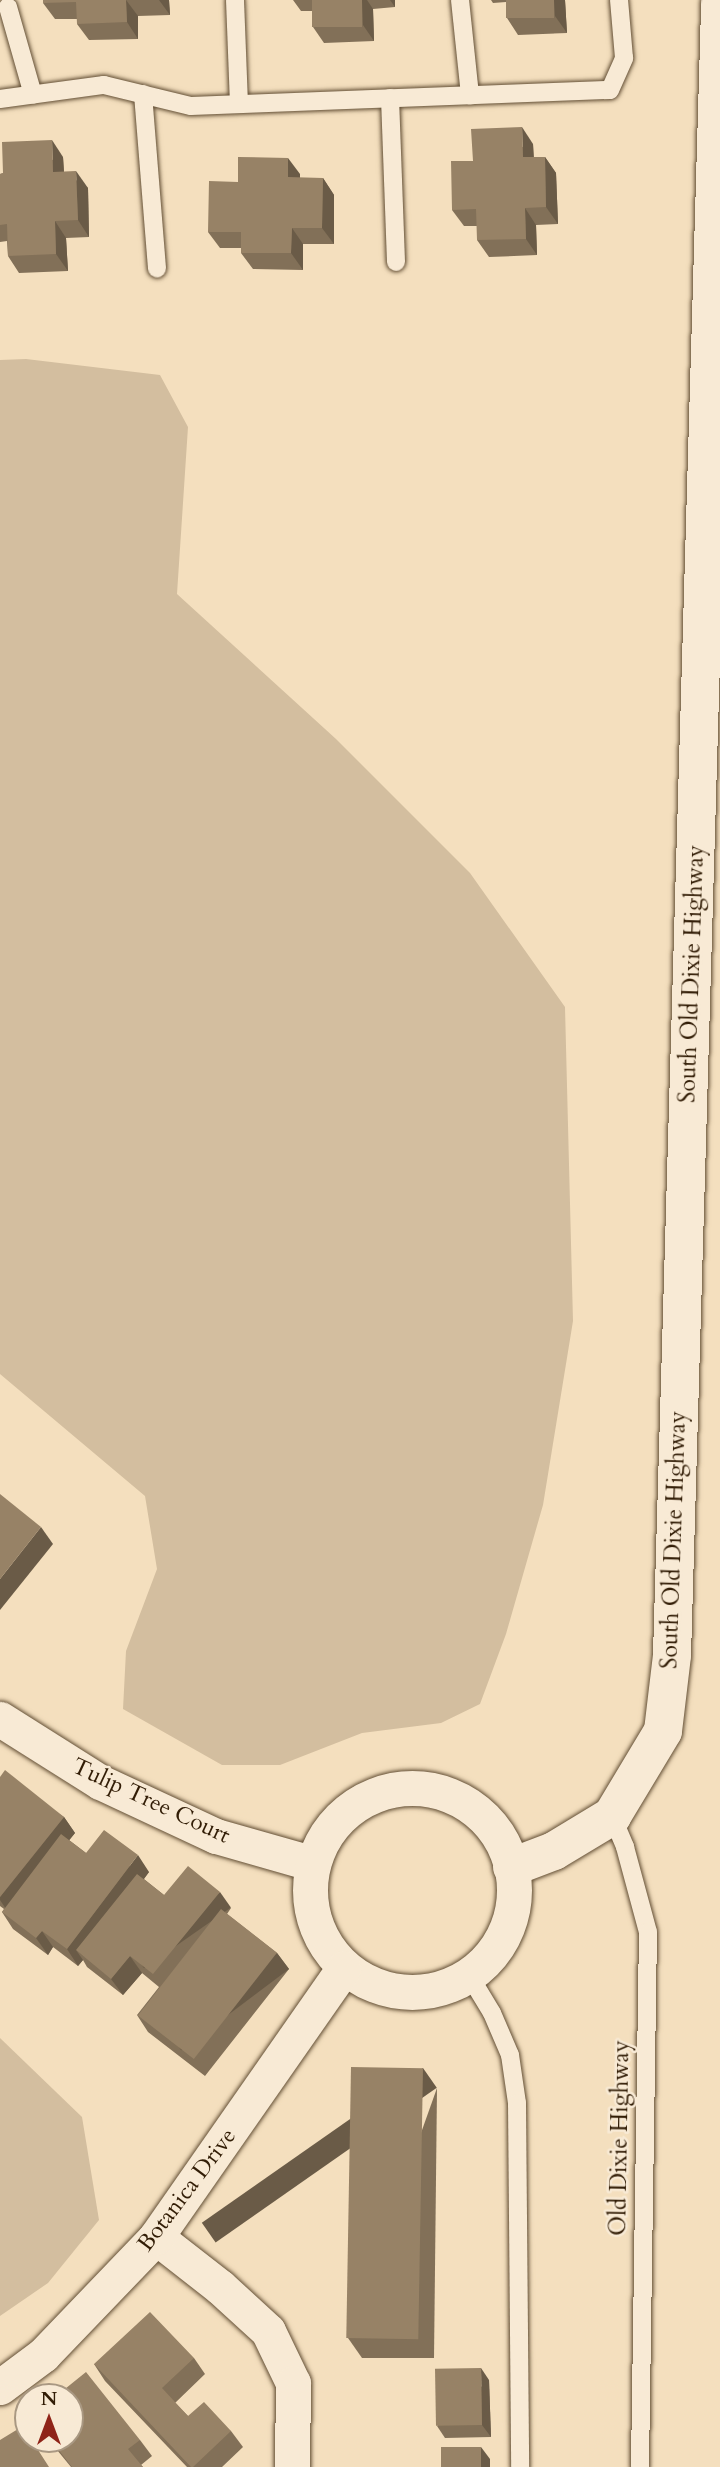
<!DOCTYPE html>
<html>
<head>
<meta charset="utf-8">
<style>
	body { margin:0 }
	#map { position:relative; width:720px; height:2467px; overflow:hidden; background:#f4dfbe; font-family:Cardo,serif }
	div>[style] { position:absolute }
	[style*='--x'] { left:calc(var(--x)*1px); top:calc(var(--y)*1px); width:calc(var(--w)*1px); rotate:calc(var(--a)*1deg) }
	.green>* { inset:0; background:#d3be9f }
	.roads { filter:drop-shadow(0 0 2px #624e34) drop-shadow(0 0 2px #624e34) }
	.lane>* { height:18px; margin:-9px; padding:0 9px; transform-origin:9px; border-radius:9px; background:#f8ead5 }
	.street>* { height:35px; margin:-17.5px; padding:0 17.5px; transform-origin:17.5px; border-radius:17.5px; background:#f8ead5 }
	.street>.ring { margin:-17.5px; padding:0; box-sizing:content-box; background:none; border:35px solid #f8ead5; border-radius:50% }
	.secondary>* { height:38px; margin:-19px; padding:0 19px; transform-origin:19px; border-radius:19px; background:#f8ead5 }
	.wall>* { inset:0; background:#827058 }
	.shaded-wall>* { inset:0; background:#6a5b47; transform-origin:0 0 }
	.building>* { inset:0; background:#978266; transform-origin:0 0 }
	span { translate:-50% -50%; white-space:nowrap; text-align:center; line-height:1.15; -webkit-text-stroke:5px #f8ead5; paint-order:stroke }
	.street-label { font-size:23px; color:#321d06 }
	.north { position:absolute; left:14px; top:2383px; width:70px; height:70px; box-sizing:border-box; background:#f8ead5; border:2px solid #a99882; border-radius:50%; rotate:0deg; font-size:19px; font-weight:700; line-height:28px; text-align:center; color:#321d06 }
	.north::after { content:''; display:block; margin:auto; width:24px; height:32px; background:#8f2418; clip-path:polygon(50% 0,100% 100%,50% 72%,0 100%) }
</style>
</head>
<body>
<div id="map">
	<div class="green">
		<i style="clip-path:polygon(26px 359px,160px 375px,188px 427px,177px 594px,336px 739px,470px 873px,565px 1007px,573px 1321px,543px 1505px,506px 1634px,480px 1704px,441px 1723px,362px 1733px,280px 1765px,222px 1765px,123px 1709px,126px 1651px,157px 1569px,145px 1496px,0 1374px,0 360px)"></i>
		<i style="clip-path:polygon(0 2038px,82px 2117px,99px 2220px,48px 2283px,0 2316px)"></i>
	</div>
	<div class="roads">
		<div class="lane">
			<i style="--x:235;--y:0;--w:104;--a:87.8"></i>
			<i style="--x:460;--y:0;--w:96;--a:84"></i>
			<i style="--x:8;--y:7;--w:91;--a:74.1"></i>
			<i style="--x:143;--y:94;--w:175;--a:85.4"></i>
			<i style="--x:390;--y:98;--w:164;--a:87.9"></i>
			<i style="--x:0;--y:99;--w:105;--a:-7.7"></i>
			<i style="--x:104;--y:85;--w:89;--a:13.6"></i>
			<i style="--x:191;--y:106;--w:419;--a:-2.2"></i>
			<i style="--x:610;--y:90;--w:35;--a:-66"></i>
			<i style="--x:624;--y:58;--w:58;--a:-94.9"></i>
			<i style="--x:612;--y:1816;--w:34;--a:67"></i>
			<i style="--x:625;--y:1847;--w:88;--a:74.9"></i>
			<i style="--x:648;--y:1932;--w:535;--a:90.86"></i>
			<i style="--x:469;--y:1975;--w:44;--a:58.8"></i>
			<i style="--x:492;--y:2013;--w:46;--a:66.8"></i>
			<i style="--x:510;--y:2055;--w:49;--a:81.7"></i>
			<i style="--x:517;--y:2103;--w:364;--a:89.5"></i>
		</div>
		<div class="street">
			<i style="--x:0;--y:1719;--w:118;--a:32.2"></i>
			<i style="--x:100;--y:1782;--w:128;--a:25"></i>
			<i style="--x:216;--y:1836;--w:99;--a:15.9"></i>
			<i class="ring" style="left:310px;top:1788px;width:169px;height:169px"></i>
			<i style="--x:156;--y:2237;--w:81;--a:38"></i>
			<i style="--x:220;--y:2287;--w:65;--a:42.5"></i>
			<i style="--x:268;--y:2331;--w:58;--a:64.3"></i>
			<i style="--x:293;--y:2383;--w:84;--a:90.7"></i>
			<i style="--x:0;--y:2387;--w:54;--a:-36.7"></i>
			<i style="--x:43;--y:2355;--w:163;--a:-46.2"></i>
			<i style="--x:156;--y:2237;--w:328;--a:-55.1"></i>
		</div>
		<div class="secondary">
			<i style="--x:512;--y:1867;--w:45;--a:-20.9"></i>
			<i style="--x:554;--y:1851;--w:68;--a:-31.1"></i>
			<i style="--x:612;--y:1816;--w:99;--a:-59"></i>
			<i style="--x:663;--y:1731;--w:77;--a:-83.2"></i>
			<i style="--x:672;--y:1655;--w:1651;--a:-88.33"></i>
		</div>
	</div>
	<div class="wall">
		<i style="clip-path:polygon(43px 0,169px 0,170px 15px,138px 16px,138px 39px,89px 40px,77px 24px,77px 19px,55px 19px,43px 3px)"></i>
		<i style="clip-path:polygon(293px 0,395px 0,395px 7px,373px 9px,374px 41px,324px 43px,313px 27px,312px 11px,301px 11px)"></i>
		<i style="clip-path:polygon(491px 0,573px 0,565px 0,567px 33px,518px 35px,507px 18px,506px 2px,493px 3px)"></i>
		<i style="clip-path:polygon(533px 144px,534px 157px,545px 157px,556px 173px,558px 224px,536px 225px,537px 255px,489px 257px,477px 240px,477px 226px,464px 226px,452px 210px,473px 161px)"></i>
		<i style="clip-path:polygon(63px 157px,64px 172px,88px 188px,89px 237px,66px 238px,68px 271px,19px 273px,8px 256px,7px 241px,0 242px,0 174px)"></i>
		<i style="clip-path:polygon(300px 174px,300px 178px,323px 178px,334px 195px,334px 244px,303px 244px,303px 270px,253px 269px,241px 253px,241px 248px,220px 248px,208px 232px,238px 182px)"></i>
		<i style="clip-path:polygon(0 1777px,64px 1817px,75px 1833px,69px 1840px,86px 1853px,149px 1872px,144px 1879px,164px 1895px,231px 1908px,227px 1914px,277px 1953px,289px 1969px,205px 2076px,148px 2032px,137px 2015px,159px 1987px,142px 1973px,123px 1995px,87px 1967px,83px 1960px,78px 1966px,53px 1947px,48px 1955px,13px 1929px,2px 1912px,4px 1909px,0 1906px)"></i>
		<i style="clip-path:polygon(437px 2088px,434px 2358px,362px 2358px,348px 2338px)"></i>
		<i style="clip-path:polygon(194px 2358px,205px 2374px,175px 2403px,188px 2416px,231px 2431px,243px 2447px,222px 2467px,187px 2467px,105px 2381px,94px 2364px)"></i>
		<i style="clip-path:polygon(489px 2380px,491px 2437px,445px 2438px,437px 2426px)"></i>
		<i style="clip-path:polygon(48px 2439px,140px 2440px,152px 2456px,141px 2465px,143px 2467px,71px 2467px)"></i>
	</div>
	<div class="shaded-wall">
		<i style="clip-path:polygon(126px 0,138px 16px,138px 39px,127px 22px)"></i>
		<i style="clip-path:polygon(159px 0,169px 0,170px 15px)"></i>
		<i style="clip-path:polygon(362px 0,367px 0,373px 9px,374px 41px,363px 25px)"></i>
		<i style="clip-path:polygon(390px 0,395px 0,395px 7px)"></i>
		<i style="clip-path:polygon(554px 0,565px 0,567px 33px,555px 16px)"></i>
		<i style="clip-path:polygon(522px 127px,533px 144px,534px 174px,523px 157px)"></i>
		<i style="clip-path:polygon(52px 140px,63px 157px,65px 189px,53px 172px)"></i>
		<i style="clip-path:polygon(545px 157px,556px 173px,558px 224px,546px 207px)"></i>
		<i style="clip-path:polygon(288px 158px,300px 174px,300px 194px,288px 177px)"></i>
		<i style="clip-path:polygon(76px 171px,88px 188px,89px 237px,78px 220px)"></i>
		<i style="clip-path:polygon(323px 178px,334px 195px,334px 244px,322px 228px)"></i>
		<i style="clip-path:polygon(525px 208px,536px 225px,537px 255px,526px 239px)"></i>
		<i style="clip-path:polygon(55px 221px,66px 238px,68px 271px,56px 254px)"></i>
		<i style="clip-path:polygon(292px 228px,303px 244px,303px 270px,291px 253px)"></i>
		<i style="clip-path:polygon(41px 1527px,53px 1544px,0 1610px,0 1579px)"></i>
		<i style="clip-path:polygon(64px 1817px,75px 1833px,10px 1915px,0 1900px,0 1897px)"></i>
		<i style="clip-path:polygon(138px 1855px,149px 1872px,85px 1957px,76px 1950px,83px 1960px,78px 1966px,67px 1949px)"></i>
		<i style="left:220px;top:1892px;width:19px;height:106px;rotate:55deg"></i>
		<i style="clip-path:polygon(42px 1931px,53px 1947px,48px 1955px,36px 1938px)"></i>
		<i style="left:277px;top:1953px;width:20px;height:135px;rotate:53deg"></i>
		<i style="clip-path:polygon(130px 1956px,142px 1973px,123px 1995px,111px 1979px)"></i>
		<i style="left:423px;top:2068px;width:24px;height:270px;rotate:55deg"></i>
		<i style="clip-path:polygon(481px 2368px,489px 2380px,491px 2437px,482px 2425px)"></i>
		<i style="clip-path:polygon(481px 2447px,490px 2459px,490px 2467px,481px 2467px)"></i>
	</div>
	<div class="building">
		<i style="clip-path:polygon(43px 0,126px 0,127px 22px,77px 24px,76px 2px,43px 3px)"></i>
		<i style="left:312px;top:0;width:50px;height:27px"></i>
		<i style="left:506px;top:0;width:48px;height:18px"></i>
		<i style="clip-path:polygon(522px 127px,523px 157px,545px 157px,546px 207px,525px 208px,526px 239px,477px 240px,476px 209px,452px 210px,451px 161px,473px 161px,471px 129px)"></i>
		<i style="clip-path:polygon(52px 140px,53px 172px,76px 171px,78px 220px,55px 221px,56px 254px,8px 256px,7px 224px,0 225px,0 174px,3px 173px,2px 142px)"></i>
		<i style="clip-path:polygon(238px 157px,288px 158px,288px 177px,323px 178px,322px 228px,292px 228px,291px 253px,241px 253px,241px 232px,208px 232px,209px 181px,238px 182px)"></i>
		<i style="clip-path:polygon(0 1494px,41px 1527px,0 1579px)"></i>
		<i style="clip-path:polygon(5px 1770px,64px 1817px,0 1897px,0 1777px)"></i>
		<i style="clip-path:polygon(104px 1830px,138px 1855px,67px 1949px,42px 1931px,36px 1938px,2px 1912px,61px 1834px,86px 1853px)"></i>
		<i style="clip-path:polygon(188px 1866px,220px 1892px,153px 1974px,130px 1956px,111px 1979px,76px 1950px,137px 1874px,164px 1895px)"></i>
		<i style="left:221px;top:1909px;width:71px;height:135px;rotate:38deg"></i>
		<i style="left:351px;top:2067px;width:72px;height:271px;rotate:1deg"></i>
		<i style="clip-path:polygon(150px 2312px,194px 2358px,162px 2388px,188px 2416px,204px 2402px,231px 2431px,193px 2467px,191px 2467px,94px 2364px)"></i>
		<i style="left:481px;top:2368px;width:57px;height:46px;rotate:89deg"></i>
		<i style="clip-path:polygon(86px 2372px,140px 2440px,128px 2449px,143px 2467px,72px 2467px,50px 2439px,70px 2439px,70px 2397px,55px 2397px)"></i>
		<i style="clip-path:polygon(23px 2426px,28px 2434px,28px 2439px,31px 2439px,49px 2467px,0 2467px,0 2440px)"></i>
		<i style="left:441px;top:2447px;width:40px;height:20px"></i>
	</div>
	<div class="street-label">
		<span style="left:692px;top:974px;rotate:-88deg">South Old Dixie Highway</span>
		<span style="left:674px;top:1540px;rotate:-88deg">South Old Dixie Highway</span>
		<span style="left:151px;top:1801px;rotate:25deg">Tulip Tree Court</span>
		<span style="left:620px;top:2138px;rotate:-89deg">Old Dixie Highway</span>
		<span style="left:187px;top:2190px;rotate:-53deg">Botanica Drive</span>
	</div>
	<div class="north">N</div>
</div>
</body>
</html>
